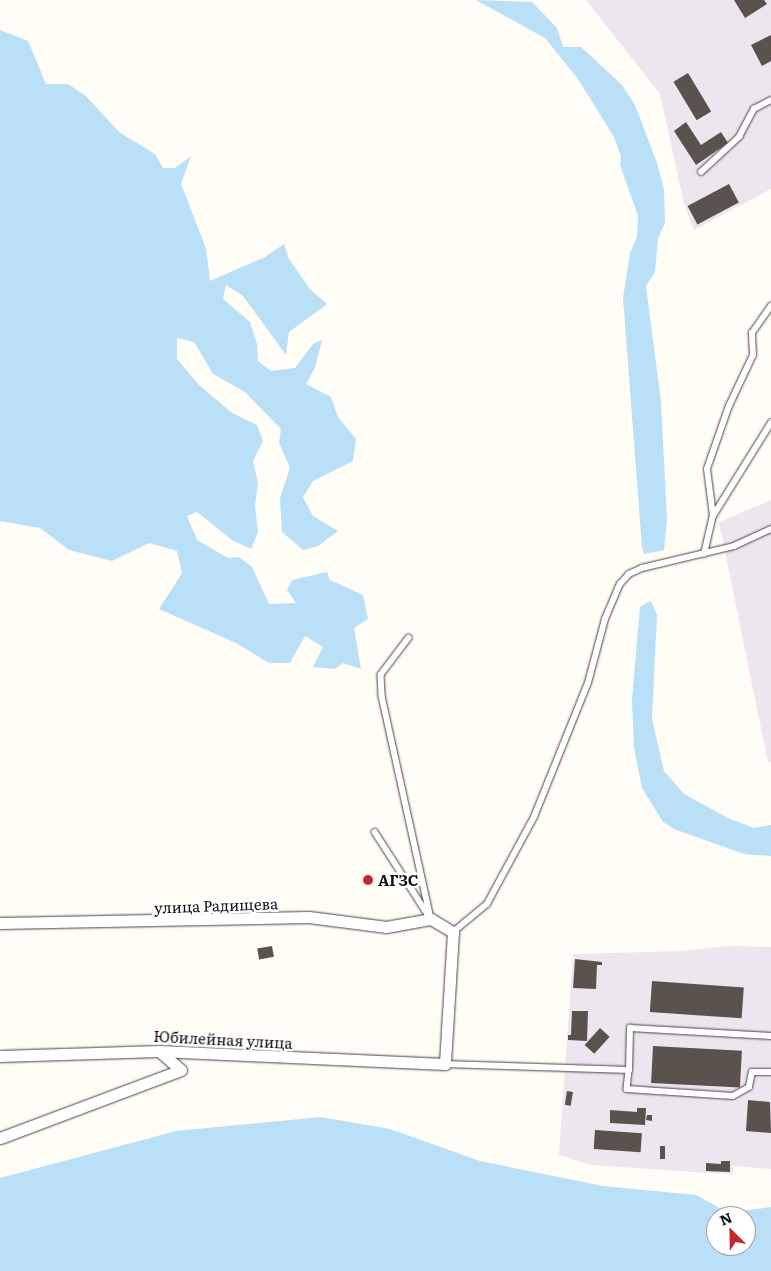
<!DOCTYPE html>
<html>
<head>
<meta charset="utf-8">
<style>
	body { margin:0 }
	#map { position:relative; width:771px; height:1271px; overflow:hidden; background:#fffdf5; font-family:Literata,serif }
	div>[style] { position:absolute }
	[style*='--x'] { left:calc(var(--x)*1px); top:calc(var(--y)*1px); width:calc(var(--w)*1px); rotate:calc(var(--a)*1deg) }
	.industrial>* { inset:0; background:#eee6ef }
	.water>* { inset:0; background:#b9e0f7 }
	.building>* { inset:0; background:#5a524d; transform-origin:0 0 }
	.roads { filter:drop-shadow(0 0 1px #444) drop-shadow(0 0 1px #444) }
	.service>* { height:5.5px; margin:-2.75px; padding:0 2.75px; transform-origin:2.75px; border-radius:2.75px; background:#fff }
	.minor>* { height:11px; margin:-5.5px; padding:0 5.5px; transform-origin:5.5px; border-radius:5.5px; background:#fff }
	.dots>* { width:14px; height:14px; translate:-50% -50%; box-sizing:border-box; border:2px solid #fff; border-radius:50% }
	span { translate:-50% -50%; white-space:nowrap; text-align:center; line-height:1.15; -webkit-text-stroke:5px #fff; paint-order:stroke }
	.poi-label { font-size:15px; color:#111; font-weight:700 }
	.left { translate:0 -50%; text-align:left }
	.street-label { font-size:15px; color:#111 }
	.north { position:absolute; left:706px; top:1206px; width:50px; height:50px; box-sizing:border-box; background:#fff; border:1px solid #a0a0a0; border-radius:50%; rotate:337deg; font-size:14px; font-weight:700; line-height:20px; text-align:center; color:#111 }
	.north::after { content:''; display:block; margin:auto; width:18px; height:22px; background:#c4262e; clip-path:polygon(50% 0,100% 100%,50% 72%,0 100%) }
</style>
</head>
<body>
<div id="map">
	<div class="industrial">
		<i style="clip-path:polygon(586px 0,771px 0,771px 189px,694px 230px,684px 204px,660px 94px)"></i>
		<i style="clip-path:polygon(771px 500px,771px 762px,768px 763px,719px 522px)"></i>
		<i style="clip-path:polygon(728px 946px,771px 947px,771px 1169px,733px 1166px,733px 1174px,692px 1172px,592px 1165px,559px 1155px,573px 954px,683px 951px)"></i>
	</div>
	<div class="water">
		<i style="clip-path:polygon(476px 0,532px 2px,557px 28px,563px 47px,581px 47px,622px 85px,635px 105px,657px 163px,664px 189px,665px 223px,658px 239px,655px 272px,646px 286px,661px 402px,667px 519px,664px 550px,644px 554px,642px 547px,623px 298px,630px 253px,637px 237px,638px 216px,620px 165px,621px 157px,614px 137px,578px 79px,545px 38px)"></i>
		<i style="clip-path:polygon(0 30px,28px 41px,46px 84px,68px 84px,86px 96px,119px 132px,155px 154px,163px 168px,175px 168px,191px 156px,181px 184px,206px 248px,210px 281px,265px 257px,284px 244px,289px 259px,310px 289px,327px 304px,289px 332px,286px 355px,243px 296px,226px 285px,223px 299px,250px 322px,257px 344px,258px 361px,271px 371px,295px 368px,313px 344px,322px 340px,315px 368px,306px 384px,331px 397px,338px 417px,356px 439px,353px 461px,313px 481px,303px 497px,313px 516px,338px 531px,318px 546px,303px 550px,282px 532px,280px 498px,290px 468px,279px 443px,281px 429px,245px 392px,213px 374px,194px 342px,177px 338px,177px 359px,199px 385px,232px 413px,257px 425px,263px 441px,253px 461px,258px 483px,255px 506px,258px 532px,251px 549px,232px 540px,197px 512px,187px 516px,197px 540px,228px 558px,239px 557px,252px 567px,269px 604px,296px 603px,287px 590px,292px 580px,327px 572px,330px 580px,363px 595px,368px 619px,354px 628px,361px 669px,343px 663px,335px 669px,313px 667px,323px 647px,305px 636px,290px 663px,269px 663px,236px 643px,159px 609px,182px 573px,177px 551px,149px 543px,112px 561px,69px 550px,40px 528px,0 521px)"></i>
		<i style="clip-path:polygon(651px 601px,657px 615px,652px 719px,664px 771px,684px 794px,728px 818px,754px 828px,771px 825px,771px 856px,744px 854px,674px 829px,663px 822px,642px 788px,634px 748px,632px 700px,640px 607px)"></i>
		<i style="clip-path:polygon(evenodd,321px 1117px,390px 1129px,480px 1161px,603px 1186px,696px 1195px,729px 1213px,771px 1207px,771px 1271px,0 1271px,0 1178px,176px 1131px,321px 1117px,716px 1216px,746px 1216px,746px 1246px,716px 1246px,716px 1216px)"></i>
	</div>
	<div class="building">
		<i style="clip-path:polygon(734px 0,764px 0,767px 4px,745px 18px)"></i>
		<i style="clip-path:polygon(771px 35px,771px 61px,762px 66px,751px 45px)"></i>
		<i style="left:688px;top:73px;width:45px;height:17px;rotate:59deg"></i>
		<i style="clip-path:polygon(686px 122px,701px 145px,721px 132px,728px 143px,696px 165px,674px 131px)"></i>
		<i style="left:729px;top:184px;width:21px;height:47px;rotate:62deg"></i>
		<i style="left:272px;top:946px;width:11px;height:15px;rotate:80deg"></i>
		<i style="clip-path:polygon(575px 959px,602px 962px,602px 965px,597px 965px,596px 989px,573px 988px)"></i>
		<i style="left:652px;top:981px;width:92px;height:31px;rotate:4deg"></i>
		<i style="clip-path:polygon(572px 1011px,588px 1011px,587px 1041px,568px 1040px,568px 1035px,571px 1035px)"></i>
		<i style="left:600px;top:1028px;width:13px;height:23px;rotate:42deg"></i>
		<i style="left:653px;top:1046px;width:89px;height:37px;rotate:3deg"></i>
		<i style="left:567px;top:1091px;width:6px;height:14px;rotate:9deg"></i>
		<i style="clip-path:polygon(748px 1100px,770px 1102px,771px 1133px,746px 1131px)"></i>
		<i style="clip-path:polygon(637px 1108px,646px 1108px,645px 1125px,610px 1123px,610px 1110px,637px 1112px)"></i>
		<i style="clip-path:polygon(647px 1115px,652px 1115px,652px 1121px,646px 1120px)"></i>
		<i style="left:595px;top:1130px;width:47px;height:19px;rotate:4deg"></i>
		<i style="left:660px;top:1146px;width:5px;height:13px"></i>
		<i style="clip-path:polygon(721px 1161px,730px 1161px,730px 1172px,706px 1171px,706px 1163px,721px 1164px)"></i>
	</div>
	<div class="roads">
		<div class="service">
			<i style="--x:701;--y:172;--w:52;--a:-42.6"></i>
			<i style="--x:739;--y:137;--w:32;--a:-62"></i>
			<i style="--x:754;--y:109;--w:19;--a:-28"></i>
			<i style="--x:713;--y:516;--w:47;--a:-97.3"></i>
			<i style="--x:707;--y:469;--w:67;--a:-70.8"></i>
			<i style="--x:729;--y:406;--w:56;--a:-64.8"></i>
			<i style="--x:753;--y:355;--w:22;--a:-93"></i>
			<i style="--x:752;--y:333;--w:33;--a:-55"></i>
			<i style="--x:704;--y:554;--w:39;--a:-77"></i>
			<i style="--x:713;--y:516;--w:110;--a:-58.1"></i>
			<i style="--x:409;--y:638;--w:46;--a:127.1"></i>
			<i style="--x:381;--y:675;--w:21;--a:87"></i>
			<i style="--x:382;--y:696;--w:228;--a:77.6"></i>
			<i style="--x:375;--y:832;--w:100;--a:57.3"></i>
			<i style="--x:453;--y:932;--w:44;--a:-39.5"></i>
			<i style="--x:487;--y:904;--w:99;--a:-61.6"></i>
			<i style="--x:534;--y:817;--w:144;--a:-68.1"></i>
			<i style="--x:588;--y:683;--w:66;--a:-75.1"></i>
			<i style="--x:605;--y:619;--w:38;--a:-67"></i>
			<i style="--x:620;--y:584;--w:13;--a:-48"></i>
			<i style="--x:629;--y:574;--w:14;--a:-25"></i>
			<i style="--x:642;--y:568;--w:95;--a:-13.4"></i>
			<i style="--x:734;--y:546;--w:41;--a:-24.7"></i>
			<i style="--x:445;--y:1064;--w:184;--a:1.9"></i>
			<i style="--x:629;--y:1070;--w:42;--a:-88.6"></i>
			<i style="--x:630;--y:1028;--w:141;--a:3.2"></i>
			<i style="--x:629;--y:1070;--w:19;--a:96"></i>
			<i style="--x:627;--y:1089;--w:106;--a:3.8"></i>
			<i style="--x:733;--y:1096;--w:18;--a:-29"></i>
			<i style="--x:749;--y:1087;--w:15;--a:-79"></i>
			<i style="--x:752;--y:1072;--w:19;--a:0"></i>
		</div>
		<div class="minor">
			<i style="--x:0;--y:923;--w:309;--a:-1.1"></i>
			<i style="--x:309;--y:917;--w:78;--a:7.4"></i>
			<i style="--x:386;--y:927;--w:46;--a:-10.1"></i>
			<i style="--x:431;--y:919;--w:26;--a:31"></i>
			<i style="--x:453;--y:932;--w:132;--a:93.5"></i>
			<i style="--x:445;--y:1064;--w:286;--a:-177.4"></i>
			<i style="--x:159;--y:1051;--w:159;--a:178.2"></i>
			<i style="--x:0;--y:1138;--w:193;--a:-20.6"></i>
			<i style="--x:181;--y:1070;--w:29;--a:-139"></i>
		</div>
	</div>
	<div class="dots">
		<i style="left:368px;top:880px;background:#c4262e"></i>
	</div>
	<div class="poi-label">
		<span class="left" style="left:378px;top:880px">АГЗС</span>
	</div>
	<div class="street-label">
		<span style="left:216px;top:905px;rotate:-2deg">улица Радищева</span>
		<span style="left:223px;top:1039px;rotate:3deg">Юбилейная улица</span>
	</div>
	<div class="north">N</div>
</div>
</body>
</html>
